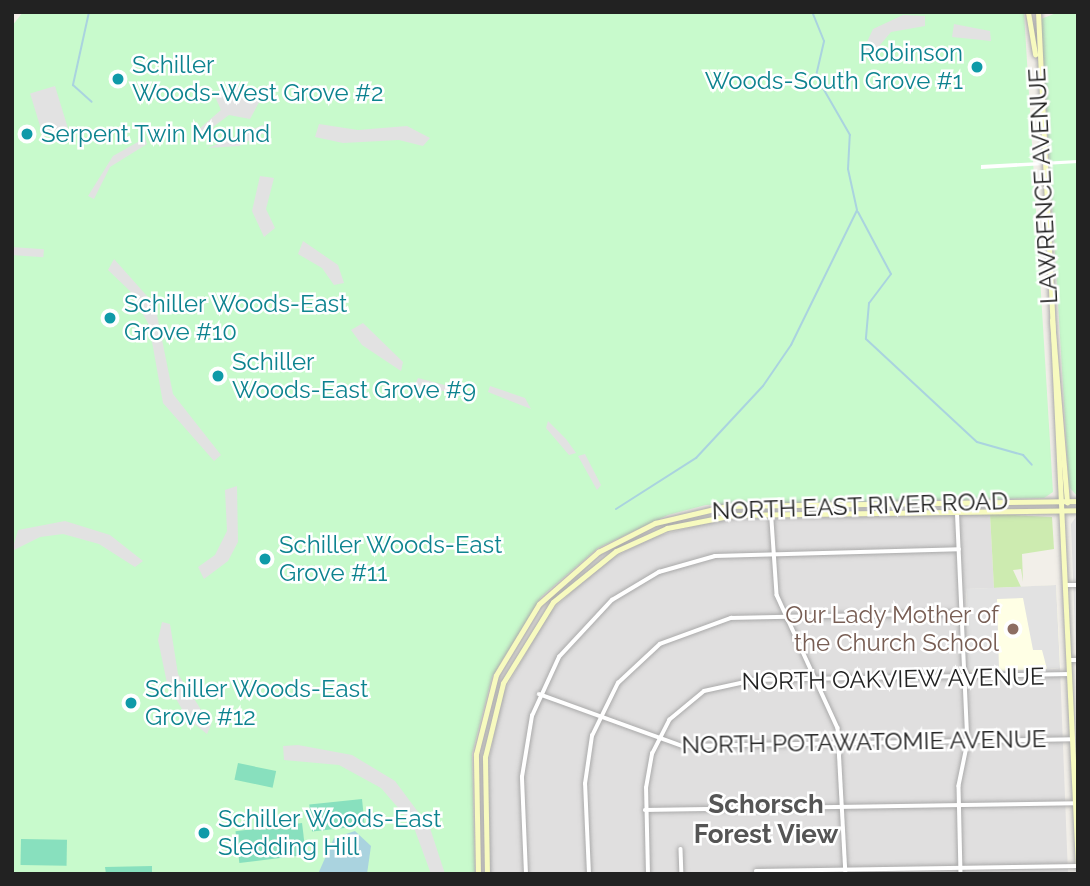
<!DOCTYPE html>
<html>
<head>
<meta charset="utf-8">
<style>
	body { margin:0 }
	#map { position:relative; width:1090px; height:886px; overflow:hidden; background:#f2efe9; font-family:Raleway,sans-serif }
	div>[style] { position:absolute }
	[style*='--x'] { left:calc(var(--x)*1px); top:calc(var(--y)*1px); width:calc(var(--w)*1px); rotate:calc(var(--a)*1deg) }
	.residential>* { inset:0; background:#e0dfdf }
	.education>* { inset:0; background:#ffffe5; transform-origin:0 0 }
	.grass>* { inset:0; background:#cdebb0 }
	.park>* { inset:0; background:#c8facc }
	.pitch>* { inset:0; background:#88e0be; transform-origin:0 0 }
	.parking>* { inset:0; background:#e2e2e2; transform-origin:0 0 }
	.water>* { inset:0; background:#aad3df }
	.pier>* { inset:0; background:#fff }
	.stream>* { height:2px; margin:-1px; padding:0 1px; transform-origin:1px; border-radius:1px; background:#aad3df }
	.roads { filter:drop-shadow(0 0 2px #a9a9a9) drop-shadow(0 0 2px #a9a9a9) }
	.minor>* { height:3.5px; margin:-1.75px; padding:0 1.75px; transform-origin:1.75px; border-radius:1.75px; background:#fff }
	.secondary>* { height:5px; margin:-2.5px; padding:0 2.5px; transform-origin:2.5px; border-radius:2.5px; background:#f7fabf }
	.dots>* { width:19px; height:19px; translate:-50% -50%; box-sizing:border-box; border:4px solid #fff; border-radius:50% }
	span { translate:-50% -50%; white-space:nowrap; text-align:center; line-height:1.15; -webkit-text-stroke:5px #fff; paint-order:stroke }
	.culture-label { font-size:24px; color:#0d838f }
	.right { translate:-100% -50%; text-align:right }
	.left { translate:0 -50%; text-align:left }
	.street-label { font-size:24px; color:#222 }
	.education-label { font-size:24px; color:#785e54 }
	.neighbourhood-label { font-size:26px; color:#555; font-weight:700 }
	.frame { position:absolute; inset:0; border:14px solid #222; pointer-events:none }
</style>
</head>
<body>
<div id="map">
	<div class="residential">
		<i style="clip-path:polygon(990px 514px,994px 588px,966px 589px,969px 670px,1060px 668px,1068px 874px,490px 874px,487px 771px,502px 695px,549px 613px,603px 563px,653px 537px,719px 520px)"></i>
		<i style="clip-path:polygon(1078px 514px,1078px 707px,1071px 524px)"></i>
	</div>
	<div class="education">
		<i style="left:1056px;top:585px;width:83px;height:90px;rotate:87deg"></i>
	</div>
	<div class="grass">
		<i style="clip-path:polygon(990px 514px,1052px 517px,1054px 549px,1022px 554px,1023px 582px,1021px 569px,1013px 570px,1021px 587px,994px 588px)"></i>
	</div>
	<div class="park">
		<i style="clip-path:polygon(23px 12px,1024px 12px,1053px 492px,1044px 498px,706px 505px,668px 515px,598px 548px,541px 597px,492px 677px,472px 754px,475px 874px,12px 874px,12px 26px)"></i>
		<i style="clip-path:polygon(1059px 12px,1078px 12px,1078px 497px,1069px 487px,1041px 19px)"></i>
	</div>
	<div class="pitch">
		<i style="left:238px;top:763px;width:39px;height:17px;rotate:12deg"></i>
		<i style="left:362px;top:799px;width:27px;height:53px;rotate:84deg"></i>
		<i style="left:302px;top:823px;width:32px;height:67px;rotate:83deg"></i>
		<i style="left:21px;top:839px;width:46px;height:26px;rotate:1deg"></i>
		<i style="clip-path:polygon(152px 866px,152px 874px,106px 874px,105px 867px)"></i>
	</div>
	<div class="parking">
		<i style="clip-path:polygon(903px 15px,925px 16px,925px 26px,891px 32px,870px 57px,861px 55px,873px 29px)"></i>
		<i style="clip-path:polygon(954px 24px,990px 31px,991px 41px,952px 37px)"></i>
		<i style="left:55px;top:86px;width:45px;height:26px;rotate:73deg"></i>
		<i style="clip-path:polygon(237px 87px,263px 95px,250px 119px,229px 115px,205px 133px,199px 129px,221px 110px,213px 92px)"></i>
		<i style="clip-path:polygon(319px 124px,358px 130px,407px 126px,430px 138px,423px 146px,399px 140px,343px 143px,315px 137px)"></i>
		<i style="clip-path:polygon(263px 125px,266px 132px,239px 146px,208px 148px)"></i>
		<i style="clip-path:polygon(145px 138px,147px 144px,110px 167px,94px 199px,88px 196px,113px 156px)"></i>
		<i style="clip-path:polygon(260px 176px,274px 178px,266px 209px,275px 228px,264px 237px,252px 211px)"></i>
		<i style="clip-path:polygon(303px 241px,338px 265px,344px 283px,334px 285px,322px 268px,298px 254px)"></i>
		<i style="left:12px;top:247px;width:32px;height:8px;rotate:4deg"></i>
		<i style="clip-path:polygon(114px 259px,155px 305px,173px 394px,221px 455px,214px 461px,163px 403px,149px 325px,130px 291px,108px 270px)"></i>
		<i style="clip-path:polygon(363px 323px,403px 362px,401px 371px,362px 345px,351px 330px)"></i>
		<i style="clip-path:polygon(418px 378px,463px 390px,463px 393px,423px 389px,415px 385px)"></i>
		<i style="clip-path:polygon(490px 386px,525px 398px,531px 409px,488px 392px)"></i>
		<i style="clip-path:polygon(548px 421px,566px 439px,576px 453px,569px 455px,546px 428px)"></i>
		<i style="clip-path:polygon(585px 454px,601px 485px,597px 490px,578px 456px)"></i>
		<i style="clip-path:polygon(237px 486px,238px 542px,228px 561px,204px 579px,198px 567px,215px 555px,227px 531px,225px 490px)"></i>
		<i style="clip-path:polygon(65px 521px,110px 535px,143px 561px,135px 567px,99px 544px,63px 534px,40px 537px,12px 551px,18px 530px)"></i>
		<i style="clip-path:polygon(1056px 585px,1060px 668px,1047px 669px,1042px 650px,1033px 650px,1023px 598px,997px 599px,999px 669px,969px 671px,966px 589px)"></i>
		<i style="clip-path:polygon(162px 622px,170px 624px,178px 674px,211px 725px,207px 734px,187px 718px,167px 683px,158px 640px)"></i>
		<i style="clip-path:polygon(298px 745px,352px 755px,395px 781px,430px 828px,445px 874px,431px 874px,413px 825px,381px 788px,339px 765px,284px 760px,283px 746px)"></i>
	</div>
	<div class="water">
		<i style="clip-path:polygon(355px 831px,371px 846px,367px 874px,318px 874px,334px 838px)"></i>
	</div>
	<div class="pier">
		<i style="clip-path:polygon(1078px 160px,1078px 163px,981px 169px,981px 165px)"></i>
	</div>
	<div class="stream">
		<i style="--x:89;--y:12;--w:75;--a:102.4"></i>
		<i style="--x:73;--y:85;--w:25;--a:42"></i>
		<i style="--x:858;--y:212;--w:70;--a:62"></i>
		<i style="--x:891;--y:274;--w:36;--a:127"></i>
		<i style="--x:869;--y:303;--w:36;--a:95"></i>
		<i style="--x:866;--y:339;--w:151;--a:42.9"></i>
		<i style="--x:977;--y:442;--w:48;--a:15.8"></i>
		<i style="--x:1023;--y:455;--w:13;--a:48"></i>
		<i style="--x:616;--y:509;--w:95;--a:-32.5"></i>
		<i style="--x:696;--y:458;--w:98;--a:-47.1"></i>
		<i style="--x:763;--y:386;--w:50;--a:-55.7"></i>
		<i style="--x:791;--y:345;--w:150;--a:-63.9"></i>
		<i style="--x:857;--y:210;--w:42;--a:-102.4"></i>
		<i style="--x:848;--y:169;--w:34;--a:-87"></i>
		<i style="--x:850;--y:135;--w:68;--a:-120"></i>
		<i style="--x:816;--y:76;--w:36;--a:-77"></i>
		<i style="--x:824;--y:41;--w:31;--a:-112"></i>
	</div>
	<div class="roads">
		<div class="minor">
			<i style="--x:957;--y:503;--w:239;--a:87.4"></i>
			<i style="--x:968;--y:742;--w:45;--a:101.6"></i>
			<i style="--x:959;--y:786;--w:88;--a:88.7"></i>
			<i style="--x:771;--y:506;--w:89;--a:86.1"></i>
			<i style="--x:777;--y:595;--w:146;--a:65.4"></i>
			<i style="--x:838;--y:728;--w:146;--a:86.9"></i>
			<i style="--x:1065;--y:585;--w:13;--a:0"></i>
			<i style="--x:1069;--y:660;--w:9;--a:0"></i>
			<i style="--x:539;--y:694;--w:153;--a:19.9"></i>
			<i style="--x:683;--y:746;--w:389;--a:-1"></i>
			<i style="--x:645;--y:810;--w:429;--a:-0.9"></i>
			<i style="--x:681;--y:849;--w:25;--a:88"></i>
			<i style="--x:756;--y:871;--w:322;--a:-0.9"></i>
			<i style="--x:526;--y:874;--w:97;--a:-92.4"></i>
			<i style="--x:522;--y:777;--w:62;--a:-80.7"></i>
			<i style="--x:532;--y:716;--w:65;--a:-65.4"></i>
			<i style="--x:559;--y:657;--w:78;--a:-47.1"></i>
			<i style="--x:612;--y:600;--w:55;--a:-30.8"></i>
			<i style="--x:659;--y:572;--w:58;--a:-15.9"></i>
			<i style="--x:715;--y:556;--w:244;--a:-1.6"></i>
			<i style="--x:589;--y:874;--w:90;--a:-92.5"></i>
			<i style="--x:585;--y:784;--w:49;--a:-81.7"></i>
			<i style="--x:592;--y:736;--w:59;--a:-63.9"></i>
			<i style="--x:618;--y:683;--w:57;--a:-42.9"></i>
			<i style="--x:660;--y:644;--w:76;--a:-20.1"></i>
			<i style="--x:731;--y:618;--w:231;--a:-1.2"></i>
			<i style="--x:648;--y:874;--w:86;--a:-91.3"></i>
			<i style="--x:646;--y:788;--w:35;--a:-80"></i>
			<i style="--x:652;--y:754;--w:38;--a:-63"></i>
			<i style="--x:669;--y:720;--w:45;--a:-39.6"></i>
			<i style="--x:704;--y:691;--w:51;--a:-12.4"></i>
			<i style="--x:754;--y:680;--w:315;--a:-1.1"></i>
		</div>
		<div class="secondary">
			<i style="--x:1028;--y:12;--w:43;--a:80.5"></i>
			<i style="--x:1038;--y:12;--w:856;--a:87.32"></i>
			<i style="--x:1052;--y:320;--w:183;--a:85.3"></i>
			<i style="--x:478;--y:874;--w:120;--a:-91"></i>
			<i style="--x:476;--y:754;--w:81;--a:-75.8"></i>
			<i style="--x:496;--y:675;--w:83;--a:-58.8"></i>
			<i style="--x:539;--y:604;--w:79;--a:-41.4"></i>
			<i style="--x:598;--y:552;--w:64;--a:-27"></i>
			<i style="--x:655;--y:523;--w:74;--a:-13.3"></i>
			<i style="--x:727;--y:506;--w:351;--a:-0.8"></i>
			<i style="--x:487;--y:874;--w:117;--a:-91"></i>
			<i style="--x:485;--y:757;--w:76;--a:-76.3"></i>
			<i style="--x:503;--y:683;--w:95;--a:-58.3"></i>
			<i style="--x:553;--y:602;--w:81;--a:-39"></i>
			<i style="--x:616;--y:551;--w:56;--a:-24.3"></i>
			<i style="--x:667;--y:528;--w:68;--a:-11"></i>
			<i style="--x:734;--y:515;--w:344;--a:-0.8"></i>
		</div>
	</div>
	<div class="dots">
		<i style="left:977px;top:67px;background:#0f9aa8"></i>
		<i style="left:118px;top:79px;background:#0f9aa8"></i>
		<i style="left:27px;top:134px;background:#0f9aa8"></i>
		<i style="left:110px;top:318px;background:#0f9aa8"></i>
		<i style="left:218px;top:376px;background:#0f9aa8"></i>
		<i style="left:265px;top:559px;background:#0f9aa8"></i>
		<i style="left:1013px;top:629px;background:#8d6e63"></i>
		<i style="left:131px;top:703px;background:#0f9aa8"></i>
		<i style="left:204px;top:833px;background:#0f9aa8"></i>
	</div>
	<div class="culture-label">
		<span class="right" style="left:963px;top:67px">Robinson<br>Woods-South Grove #1</span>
		<span class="left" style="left:132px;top:79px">Schiller<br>Woods-West Grove #2</span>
		<span class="left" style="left:41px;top:134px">Serpent Twin Mound</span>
		<span class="left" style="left:124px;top:318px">Schiller Woods-East<br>Grove #10</span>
		<span class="left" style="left:232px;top:376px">Schiller<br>Woods-East Grove #9</span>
		<span class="left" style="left:279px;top:559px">Schiller Woods-East<br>Grove #11</span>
		<span class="left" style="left:145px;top:703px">Schiller Woods-East<br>Grove #12</span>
		<span class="left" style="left:218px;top:833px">Schiller Woods-East<br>Sledding Hill</span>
	</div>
	<div class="street-label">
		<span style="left:1043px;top:186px;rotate:-93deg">LAWRENCE AVENUE</span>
		<span style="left:860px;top:506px;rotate:-2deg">NORTH EAST RIVER ROAD</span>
		<span style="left:893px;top:679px;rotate:-1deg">NORTH OAKVIEW AVENUE</span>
		<span style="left:864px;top:742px;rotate:-1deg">NORTH POTAWATOMIE AVENUE</span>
	</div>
	<div class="education-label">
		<span class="right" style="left:999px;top:629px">Our Lady Mother of<br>the Church School</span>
	</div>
	<div class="neighbourhood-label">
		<span style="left:766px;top:820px">Schorsch<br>Forest View</span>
	</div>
	<div class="frame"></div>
</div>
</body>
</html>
